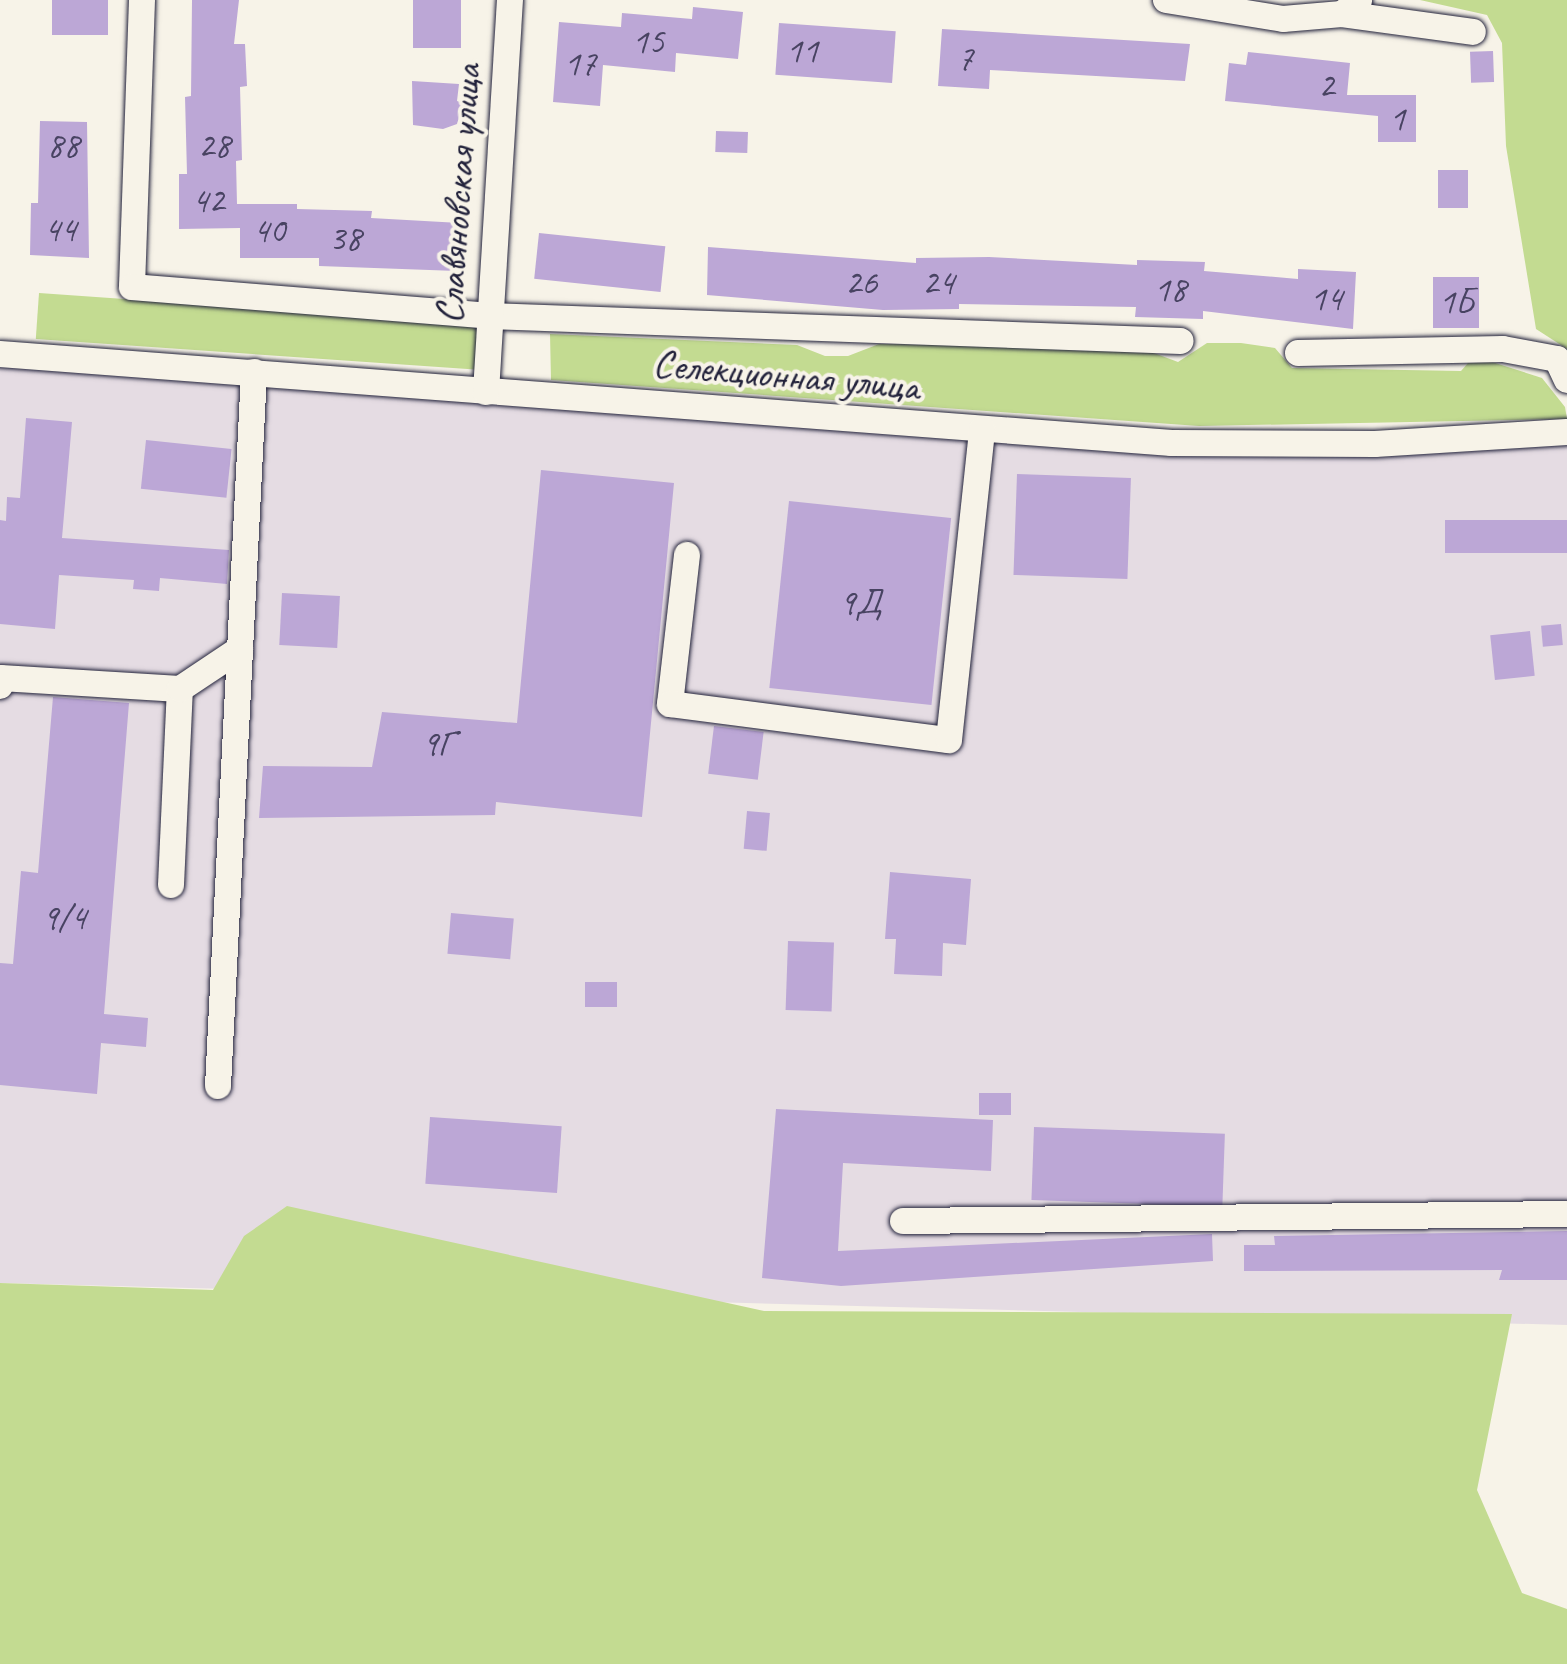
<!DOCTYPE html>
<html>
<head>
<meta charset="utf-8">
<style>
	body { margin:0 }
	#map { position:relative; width:1567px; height:1664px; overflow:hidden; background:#f7f3e8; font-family:Caveat,sans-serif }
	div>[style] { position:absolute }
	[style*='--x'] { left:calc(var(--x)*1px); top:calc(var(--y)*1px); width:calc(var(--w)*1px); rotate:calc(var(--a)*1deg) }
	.built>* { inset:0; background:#e5dce3 }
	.green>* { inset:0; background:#c3db91; transform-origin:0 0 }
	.building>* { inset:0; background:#bca7d6; transform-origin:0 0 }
	.roads { filter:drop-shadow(0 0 2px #22223b) drop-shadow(0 0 2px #22223b) }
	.minor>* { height:26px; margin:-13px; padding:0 13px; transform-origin:13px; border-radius:13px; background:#f7f3e8 }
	span { translate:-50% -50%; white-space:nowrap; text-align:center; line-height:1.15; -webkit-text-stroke:8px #f7f3e8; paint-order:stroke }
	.number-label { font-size:36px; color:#484362 }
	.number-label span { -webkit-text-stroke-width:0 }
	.street-label { font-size:40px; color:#22223b }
</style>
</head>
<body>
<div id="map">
	<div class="built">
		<i style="clip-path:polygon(0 360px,993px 439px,1567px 438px,1567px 1325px,0 1283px)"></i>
	</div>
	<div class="green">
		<i style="clip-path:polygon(1420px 0,1567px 0,1567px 349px,1536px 329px,1506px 146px,1502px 43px,1487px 15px)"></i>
		<i style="left:39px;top:293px;width:440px;height:46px;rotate:4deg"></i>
		<i style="clip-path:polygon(550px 334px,797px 345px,825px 356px,848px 356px,879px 344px,1138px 347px,1178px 362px,1207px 343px,1241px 343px,1275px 348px,1292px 368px,1461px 371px,1468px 363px,1489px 361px,1542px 378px,1565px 407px,1567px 419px,1199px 426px,551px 380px)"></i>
		<i style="clip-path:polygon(287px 1206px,764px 1311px,1512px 1314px,1477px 1490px,1522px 1593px,1567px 1609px,1567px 1664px,0 1664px,0 1283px,213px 1290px,244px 1236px)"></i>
	</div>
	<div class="building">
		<i style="left:52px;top:0;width:56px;height:35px"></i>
		<i style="clip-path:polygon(192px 0,239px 0,234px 44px,245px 44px,247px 86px,240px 87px,242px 160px,236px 161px,237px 204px,297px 204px,297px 209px,372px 211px,371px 218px,460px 223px,457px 271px,319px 266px,319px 258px,240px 258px,240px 228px,179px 229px,179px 174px,187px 174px,185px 97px,191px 96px)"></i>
		<i style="left:413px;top:0;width:48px;height:48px"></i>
		<i style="clip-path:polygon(693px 7px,743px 12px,738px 59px,676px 53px,675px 72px,603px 65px,600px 106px,553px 102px,559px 22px,621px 27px,622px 13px,692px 19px)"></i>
		<i style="left:779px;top:23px;width:117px;height:52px;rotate:4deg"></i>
		<i style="clip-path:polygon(942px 29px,1190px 44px,1185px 81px,990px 70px,989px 89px,938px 86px)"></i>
		<i style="left:1493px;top:51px;width:31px;height:23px;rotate:88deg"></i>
		<i style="clip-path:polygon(1248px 52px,1350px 63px,1347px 95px,1416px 95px,1416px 142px,1378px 142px,1378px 116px,1225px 101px,1229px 63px,1246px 65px)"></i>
		<i style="clip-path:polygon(412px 81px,459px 84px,457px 101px,463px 103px,457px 124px,443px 129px,413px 125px)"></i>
		<i style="clip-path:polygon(40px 121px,87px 122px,89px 258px,30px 255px,31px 203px,38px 203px)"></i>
		<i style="left:716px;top:131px;width:32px;height:21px;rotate:2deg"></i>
		<i style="left:1438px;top:170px;width:30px;height:38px"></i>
		<i style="left:539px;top:233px;width:127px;height:46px;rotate:6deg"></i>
		<i style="clip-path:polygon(708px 247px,916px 263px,916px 258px,989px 257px,1137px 265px,1137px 260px,1205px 262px,1204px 271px,1298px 279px,1298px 269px,1356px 272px,1353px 329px,1203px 311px,1203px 319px,1135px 317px,1136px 307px,959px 304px,959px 309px,883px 310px,707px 295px)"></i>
		<i style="left:1433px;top:277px;width:46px;height:51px"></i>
		<i style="clip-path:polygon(26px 418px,72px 422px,62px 538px,229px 550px,227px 584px,160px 578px,159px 591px,133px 589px,134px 580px,59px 575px,55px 629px,0 624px,0 520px,6px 521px,7px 497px,20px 498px)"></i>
		<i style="left:146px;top:440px;width:86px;height:49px;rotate:6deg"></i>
		<i style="clip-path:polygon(541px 470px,674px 483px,642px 817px,496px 802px,495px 815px,259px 818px,263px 766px,372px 767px,382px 712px,517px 723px)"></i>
		<i style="left:1017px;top:474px;width:114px;height:101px;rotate:2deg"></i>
		<i style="left:789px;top:501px;width:163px;height:188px;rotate:6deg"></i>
		<i style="left:1567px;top:520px;width:33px;height:122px;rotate:90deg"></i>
		<i style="left:282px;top:593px;width:58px;height:52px;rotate:3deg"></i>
		<i style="left:1561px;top:624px;width:21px;height:20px;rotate:85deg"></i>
		<i style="left:1530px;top:631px;width:45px;height:40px;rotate:84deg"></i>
		<i style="clip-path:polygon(53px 697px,129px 703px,104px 1014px,148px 1018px,146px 1047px,101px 1043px,97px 1094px,0 1085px,0 963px,13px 964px,21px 871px,38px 873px)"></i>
		<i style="left:714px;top:726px;width:50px;height:48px;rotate:7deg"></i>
		<i style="left:747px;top:811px;width:23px;height:38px;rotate:5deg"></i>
		<i style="clip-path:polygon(890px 872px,971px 879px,966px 945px,943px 943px,942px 976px,894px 974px,896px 939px,885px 939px)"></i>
		<i style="left:451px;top:913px;width:63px;height:41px;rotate:5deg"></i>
		<i style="left:788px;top:941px;width:46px;height:69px;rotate:2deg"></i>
		<i style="left:585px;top:982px;width:32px;height:25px"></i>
		<i style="left:979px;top:1093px;width:32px;height:22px"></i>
		<i style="clip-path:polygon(776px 1109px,993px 1120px,991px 1171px,843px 1163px,838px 1251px,1212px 1234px,1213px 1261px,841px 1286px,762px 1278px)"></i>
		<i style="left:430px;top:1117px;width:132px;height:67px;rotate:4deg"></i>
		<i style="left:1034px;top:1127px;width:191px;height:73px;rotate:2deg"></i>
		<i style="clip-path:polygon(1567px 1231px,1567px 1280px,1499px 1280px,1502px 1270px,1244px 1271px,1244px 1245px,1275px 1245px,1274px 1236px)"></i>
	</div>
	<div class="roads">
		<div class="minor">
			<i style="--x:142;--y:0;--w:287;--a:92"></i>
			<i style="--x:132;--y:287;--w:359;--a:4.6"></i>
			<i style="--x:490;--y:316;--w:691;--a:2.07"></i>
			<i style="--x:1166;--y:0;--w:119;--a:9.2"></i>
			<i style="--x:1283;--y:19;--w:59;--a:-4.8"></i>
			<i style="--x:1342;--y:14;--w:22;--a:-39"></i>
			<i style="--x:1342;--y:14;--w:132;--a:7.8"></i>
			<i style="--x:1298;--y:353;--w:205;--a:-1.1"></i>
			<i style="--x:1503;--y:349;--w:55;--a:10.5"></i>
			<i style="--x:1557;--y:359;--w:23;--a:65"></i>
			<i style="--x:0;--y:354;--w:1175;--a:4.34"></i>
			<i style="--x:1172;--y:443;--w:203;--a:0.3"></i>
			<i style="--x:1375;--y:444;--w:192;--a:-3.6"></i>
			<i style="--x:486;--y:392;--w:393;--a:-86.5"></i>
			<i style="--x:687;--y:555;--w:150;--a:96.5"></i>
			<i style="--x:670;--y:704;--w:281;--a:7.4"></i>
			<i style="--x:949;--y:740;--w:312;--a:-83.9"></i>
			<i style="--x:0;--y:686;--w:8;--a:-83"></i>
			<i style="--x:1;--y:678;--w:179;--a:3.5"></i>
			<i style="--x:171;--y:885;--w:196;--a:-87.4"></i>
			<i style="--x:180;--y:689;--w:72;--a:-33.7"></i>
			<i style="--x:218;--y:1086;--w:715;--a:-87.11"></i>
			<i style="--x:903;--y:1221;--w:664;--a:-0.6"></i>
		</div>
	</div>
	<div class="number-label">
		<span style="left:648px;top:42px">15</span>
		<span style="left:802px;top:51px">11</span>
		<span style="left:965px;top:59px">7</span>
		<span style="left:580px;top:64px">17</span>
		<span style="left:1326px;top:86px">2</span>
		<span style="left:1397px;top:119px">1</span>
		<span style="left:63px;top:146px">88</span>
		<span style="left:214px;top:146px">28</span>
		<span style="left:208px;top:201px">42</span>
		<span style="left:60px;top:230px">44</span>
		<span style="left:269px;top:231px">40</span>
		<span style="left:345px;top:239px">38</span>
		<span style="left:861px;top:283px">26</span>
		<span style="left:938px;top:283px">24</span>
		<span style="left:1170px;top:290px">18</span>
		<span style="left:1326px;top:299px">14</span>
		<span style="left:1456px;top:302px">1Б</span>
		<span style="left:860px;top:603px">9Д</span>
		<span style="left:438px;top:744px">9Г</span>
		<span style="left:64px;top:918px">9/4</span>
	</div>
	<div class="street-label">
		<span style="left:458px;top:194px;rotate:-86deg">Славяновская улица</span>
		<span style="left:786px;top:375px;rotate:5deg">Селекционная улица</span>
	</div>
</div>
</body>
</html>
